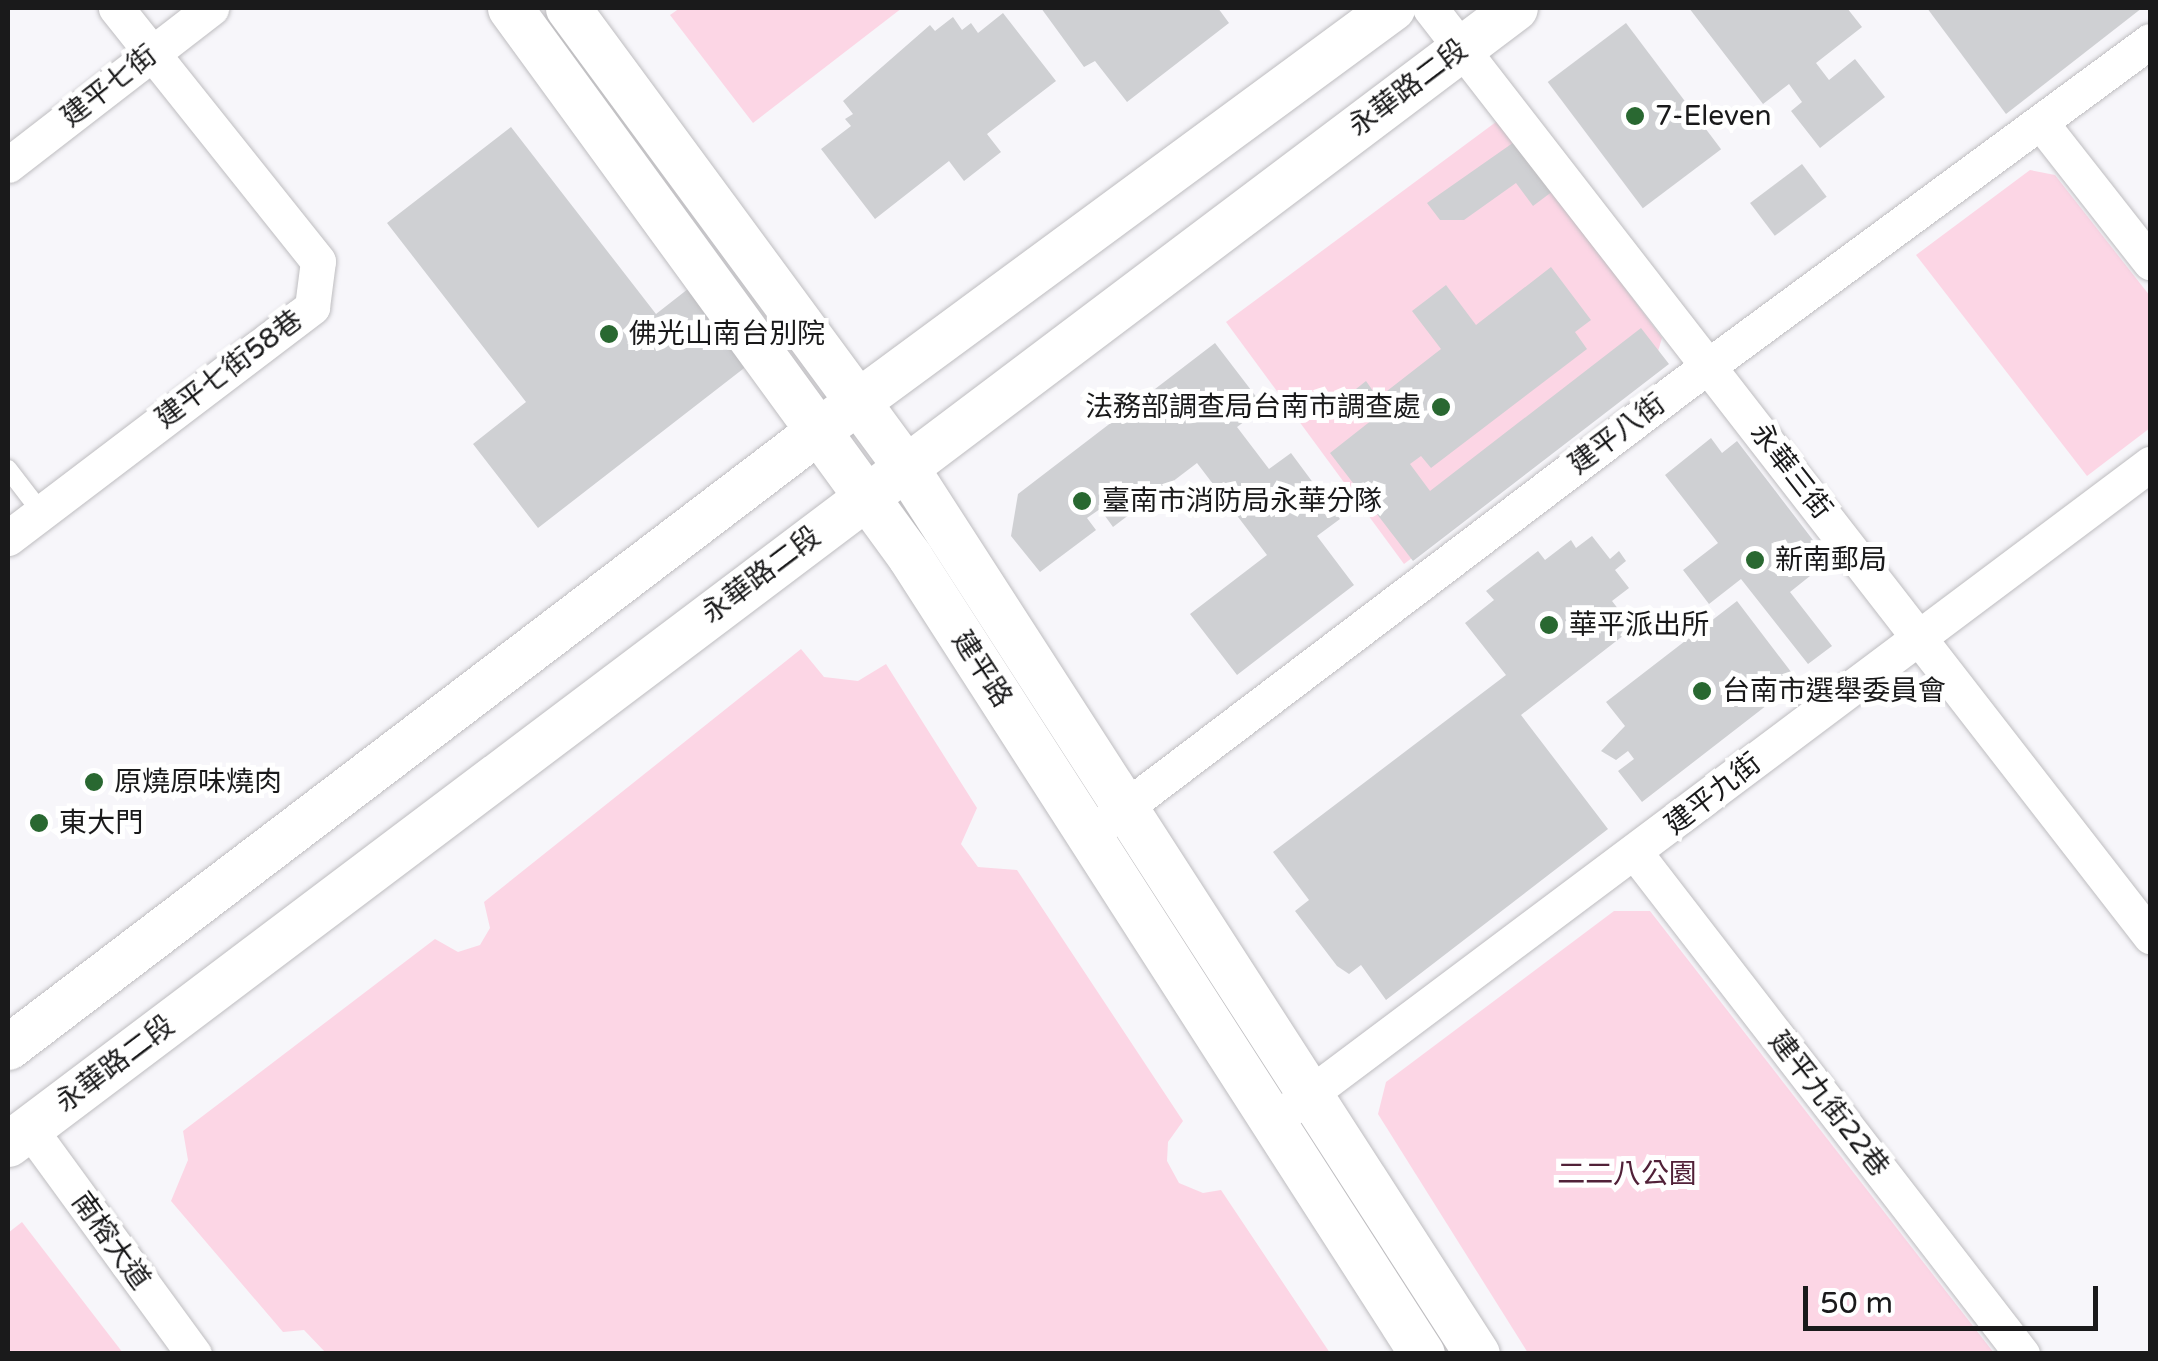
<!DOCTYPE html>
<html>
<head>
<meta charset="utf-8">
<style>
	body { margin:0 }
	#map { position:relative; width:2158px; height:1361px; overflow:hidden; background:#f7f6fa; font-family:"Varela Round","Noto Sans TC",sans-serif }
	div>[style] { position:absolute }
	[style*='--x'] { left:calc(var(--x)*1px); top:calc(var(--y)*1px); width:calc(var(--w)*1px); rotate:calc(var(--a)*1deg) }
	.green>* { inset:0; background:#fcd6e5 }
	.building>* { inset:0; background:#cfd0d3; transform-origin:0 0 }
	.roads { filter:drop-shadow(0 0 2px #bebdc0) drop-shadow(0 0 2px #bebdc0) }
	.service>* { height:18px; margin:-9px; padding:0 9px; transform-origin:9px; border-radius:9px; background:#fff }
	.minor>* { height:35px; margin:-17.5px; padding:0 17.5px; transform-origin:17.5px; border-radius:17.5px; background:#fff }
	.tertiary>* { height:45px; margin:-22.5px; padding:0 22.5px; transform-origin:22.5px; border-radius:22.5px; background:#fff }
	.dots>* { width:28px; height:28px; translate:-50% -50%; box-sizing:border-box; border:5px solid #fff; border-radius:50% }
	span { translate:-50% -50%; white-space:nowrap; text-align:center; line-height:1.15; -webkit-text-stroke:10px #fff; paint-order:stroke }
	.street-label { font-size:28px; color:#1a1a1b }
	.poi-label { font-size:28px; color:#1a1a1b }
	.left { translate:0 -50%; text-align:left }
	.right { translate:-100% -50%; text-align:right }
	.park-label { font-size:28px; color:#512138 }
	.frame { position:absolute; inset:0; border:10px solid #1a1a1b; pointer-events:none }
	.scale { position:absolute; left:1803px; top:1286px; width:295px; height:45px; box-sizing:border-box; border:5px solid #1a1a1b; border-top:0; padding-left:12px; font-size:30px; line-height:35px; white-space:nowrap; color:#1a1a1b; -webkit-text-stroke:8px #fff; paint-order:stroke }
</style>
</head>
<body>
<div id="map">
	<div class="green">
		<i style="clip-path:polygon(680px 8px,902px 8px,753px 123px,670px 15px)"></i>
		<i style="clip-path:polygon(1500px 119px,1662px 338px,1650px 378px,1404px 564px,1226px 322px)"></i>
		<i style="clip-path:polygon(2030px 170px,2055px 175px,2150px 296px,2150px 428px,2087px 476px,1916px 255px)"></i>
		<i style="clip-path:polygon(801px 649px,824px 677px,858px 681px,886px 664px,977px 808px,961px 844px,978px 867px,1017px 870px,1183px 1121px,1168px 1142px,1167px 1161px,1179px 1183px,1203px 1193px,1221px 1190px,1330px 1353px,326px 1353px,304px 1330px,283px 1332px,171px 1201px,188px 1160px,183px 1131px,435px 939px,458px 952px,480px 945px,490px 928px,484px 902px)"></i>
		<i style="clip-path:polygon(1614px 911px,1650px 911px,1994px 1353px,1528px 1353px,1378px 1114px,1386px 1082px)"></i>
		<i style="clip-path:polygon(22px 1222px,123px 1353px,8px 1353px,8px 1233px)"></i>
	</div>
	<div class="building">
		<i style="clip-path:polygon(1041px 8px,1218px 8px,1229px 23px,1127px 102px,1095px 61px,1084px 67px)"></i>
		<i style="clip-path:polygon(1689px 8px,1847px 8px,1862px 27px,1816px 63px,1829px 80px,1855px 59px,1885px 97px,1820px 148px,1791px 111px,1802px 102px,1789px 84px,1763px 104px)"></i>
		<i style="clip-path:polygon(1927px 8px,2142px 8px,2006px 114px)"></i>
		<i style="clip-path:polygon(1003px 13px,1056px 81px,987px 134px,1001px 152px,964px 181px,949px 161px,875px 219px,821px 149px,851px 126px,845px 119px,853px 114px,843px 101px,930px 25px,935px 31px,953px 17px,962px 30px,971px 23px,978px 33px)"></i>
		<i style="left:1626px;top:23px;width:158px;height:98px;rotate:53deg"></i>
		<i style="clip-path:polygon(511px 127px,656px 314px,702px 278px,761px 355px,538px 528px,473px 444px,526px 402px,387px 223px)"></i>
		<i style="clip-path:polygon(1517px 140px,1553px 191px,1533px 206px,1516px 183px,1464px 220px,1440px 220px,1427px 203px)"></i>
		<i style="left:1802px;top:164px;width:41px;height:65px;rotate:53deg"></i>
		<i style="clip-path:polygon(1551px 267px,1591px 320px,1575px 332px,1587px 349px,1431px 468px,1421px 456px,1410px 464px,1430px 491px,1641px 328px,1669px 364px,1413px 561px,1330px 453px,1377px 416px,1356px 389px,1366px 381px,1378px 398px,1441px 349px,1412px 311px,1446px 285px,1476px 325px)"></i>
		<i style="clip-path:polygon(1215px 343px,1264px 407px,1237px 427px,1269px 469px,1291px 453px,1340px 519px,1317px 536px,1354px 585px,1237px 675px,1190px 614px,1267px 555px,1197px 463px,1113px 527px,1100px 509px,1087px 518px,1096px 530px,1040px 572px,1011px 536px,1018px 494px)"></i>
		<i style="clip-path:polygon(1711px 438px,1722px 453px,1737px 441px,1816px 544px,1807px 551px,1820px 568px,1790px 592px,1832px 646px,1808px 664px,1741px 579px,1709px 604px,1683px 570px,1718px 543px,1665px 475px)"></i>
		<i style="clip-path:polygon(1592px 536px,1610px 559px,1619px 551px,1626px 561px,1615px 570px,1629px 588px,1612px 601px,1633px 628px,1521px 715px,1608px 829px,1386px 1000px,1361px 965px,1349px 974px,1337px 966px,1295px 911px,1309px 900px,1273px 852px,1506px 675px,1465px 623px,1494px 600px,1486px 591px,1538px 551px,1545px 560px,1571px 540px,1576px 548px)"></i>
		<i style="clip-path:polygon(1737px 601px,1798px 681px,1642px 802px,1618px 771px,1634px 759px,1628px 751px,1616px 760px,1601px 751px,1625px 726px,1606px 702px)"></i>
	</div>
	<div class="roads">
		<div class="service">
			<i style="--x:8;--y:469;--w:54;--a:52.5"></i>
		</div>
		<div class="minor">
			<i style="--x:1430;--y:8;--w:1175;--a:52.19"></i>
			<i style="--x:2041;--y:123;--w:177;--a:51.9"></i>
			<i style="--x:8;--y:165;--w:257;--a:-37.7"></i>
			<i style="--x:8;--y:538;--w:382;--a:-37.2"></i>
			<i style="--x:312;--y:307;--w:46;--a:-82.6"></i>
			<i style="--x:318;--y:261;--w:324;--a:-128.6"></i>
			<i style="--x:1106;--y:822;--w:717;--a:-37.17"></i>
			<i style="--x:1677;--y:389;--w:587;--a:-36.34"></i>
			<i style="--x:1636;--y:854;--w:632;--a:52.33"></i>
			<i style="--x:1291;--y:1108;--w:1074;--a:-36.86"></i>
			<i style="--x:29;--y:1128;--w:280;--a:53.9"></i>
		</div>
		<div class="tertiary">
			<i style="--x:510;--y:8;--w:679;--a:53.92"></i>
			<i style="--x:910;--y:557;--w:947;--a:57.28"></i>
			<i style="--x:568;--y:8;--w:569;--a:53.65"></i>
			<i style="--x:905;--y:466;--w:1056;--a:57.21"></i>
			<i style="--x:8;--y:1047;--w:1019;--a:-37.26"></i>
			<i style="--x:819;--y:430;--w:712;--a:-36.37"></i>
			<i style="--x:8;--y:1144;--w:1887;--a:-37.01"></i>
		</div>
	</div>
	<div class="dots">
		<i style="left:1635px;top:116px;background:#296831"></i>
		<i style="left:609px;top:334px;background:#296831"></i>
		<i style="left:1441px;top:407px;background:#296831"></i>
		<i style="left:1082px;top:501px;background:#296831"></i>
		<i style="left:1755px;top:560px;background:#296831"></i>
		<i style="left:1549px;top:625px;background:#296831"></i>
		<i style="left:1702px;top:691px;background:#296831"></i>
		<i style="left:94px;top:782px;background:#296831"></i>
		<i style="left:39px;top:823px;background:#296831"></i>
	</div>
	<div class="street-label">
		<span style="left:109px;top:86px;rotate:-38deg">建平七街</span>
		<span style="left:1408px;top:88px;rotate:-37deg">永華路二段</span>
		<span style="left:229px;top:369px;rotate:-37deg">建平七街58巷</span>
		<span style="left:1617px;top:434px;rotate:-37deg">建平八街</span>
		<span style="left:1791px;top:471px;rotate:52deg">永華三街</span>
		<span style="left:761px;top:575px;rotate:-37deg">永華路二段</span>
		<span style="left:982px;top:669px;rotate:57deg">建平路</span>
		<span style="left:1713px;top:794px;rotate:-38deg">建平九街</span>
		<span style="left:115px;top:1064px;rotate:-37deg">永華路二段</span>
		<span style="left:1829px;top:1104px;rotate:52deg">建平九街22巷</span>
		<span style="left:111px;top:1241px;rotate:54deg">南榕大道</span>
	</div>
	<div class="poi-label">
		<span class="left" style="left:1655px;top:116px">7-Eleven</span>
		<span class="left" style="left:629px;top:334px">佛光山南台別院</span>
		<span class="right" style="left:1421px;top:407px">法務部調查局台南市調查處</span>
		<span class="left" style="left:1102px;top:501px">臺南市消防局永華分隊</span>
		<span class="left" style="left:1775px;top:560px">新南郵局</span>
		<span class="left" style="left:1569px;top:625px">華平派出所</span>
		<span class="left" style="left:1722px;top:691px">台南市選舉委員會</span>
		<span class="left" style="left:114px;top:782px">原燒原味燒肉</span>
		<span class="left" style="left:59px;top:823px">東大門</span>
	</div>
	<div class="park-label">
		<span style="left:1627px;top:1174px">二二八公園</span>
	</div>
	<div class="frame"></div>
	<div class="scale">50 m</div>
</div>
</body>
</html>
